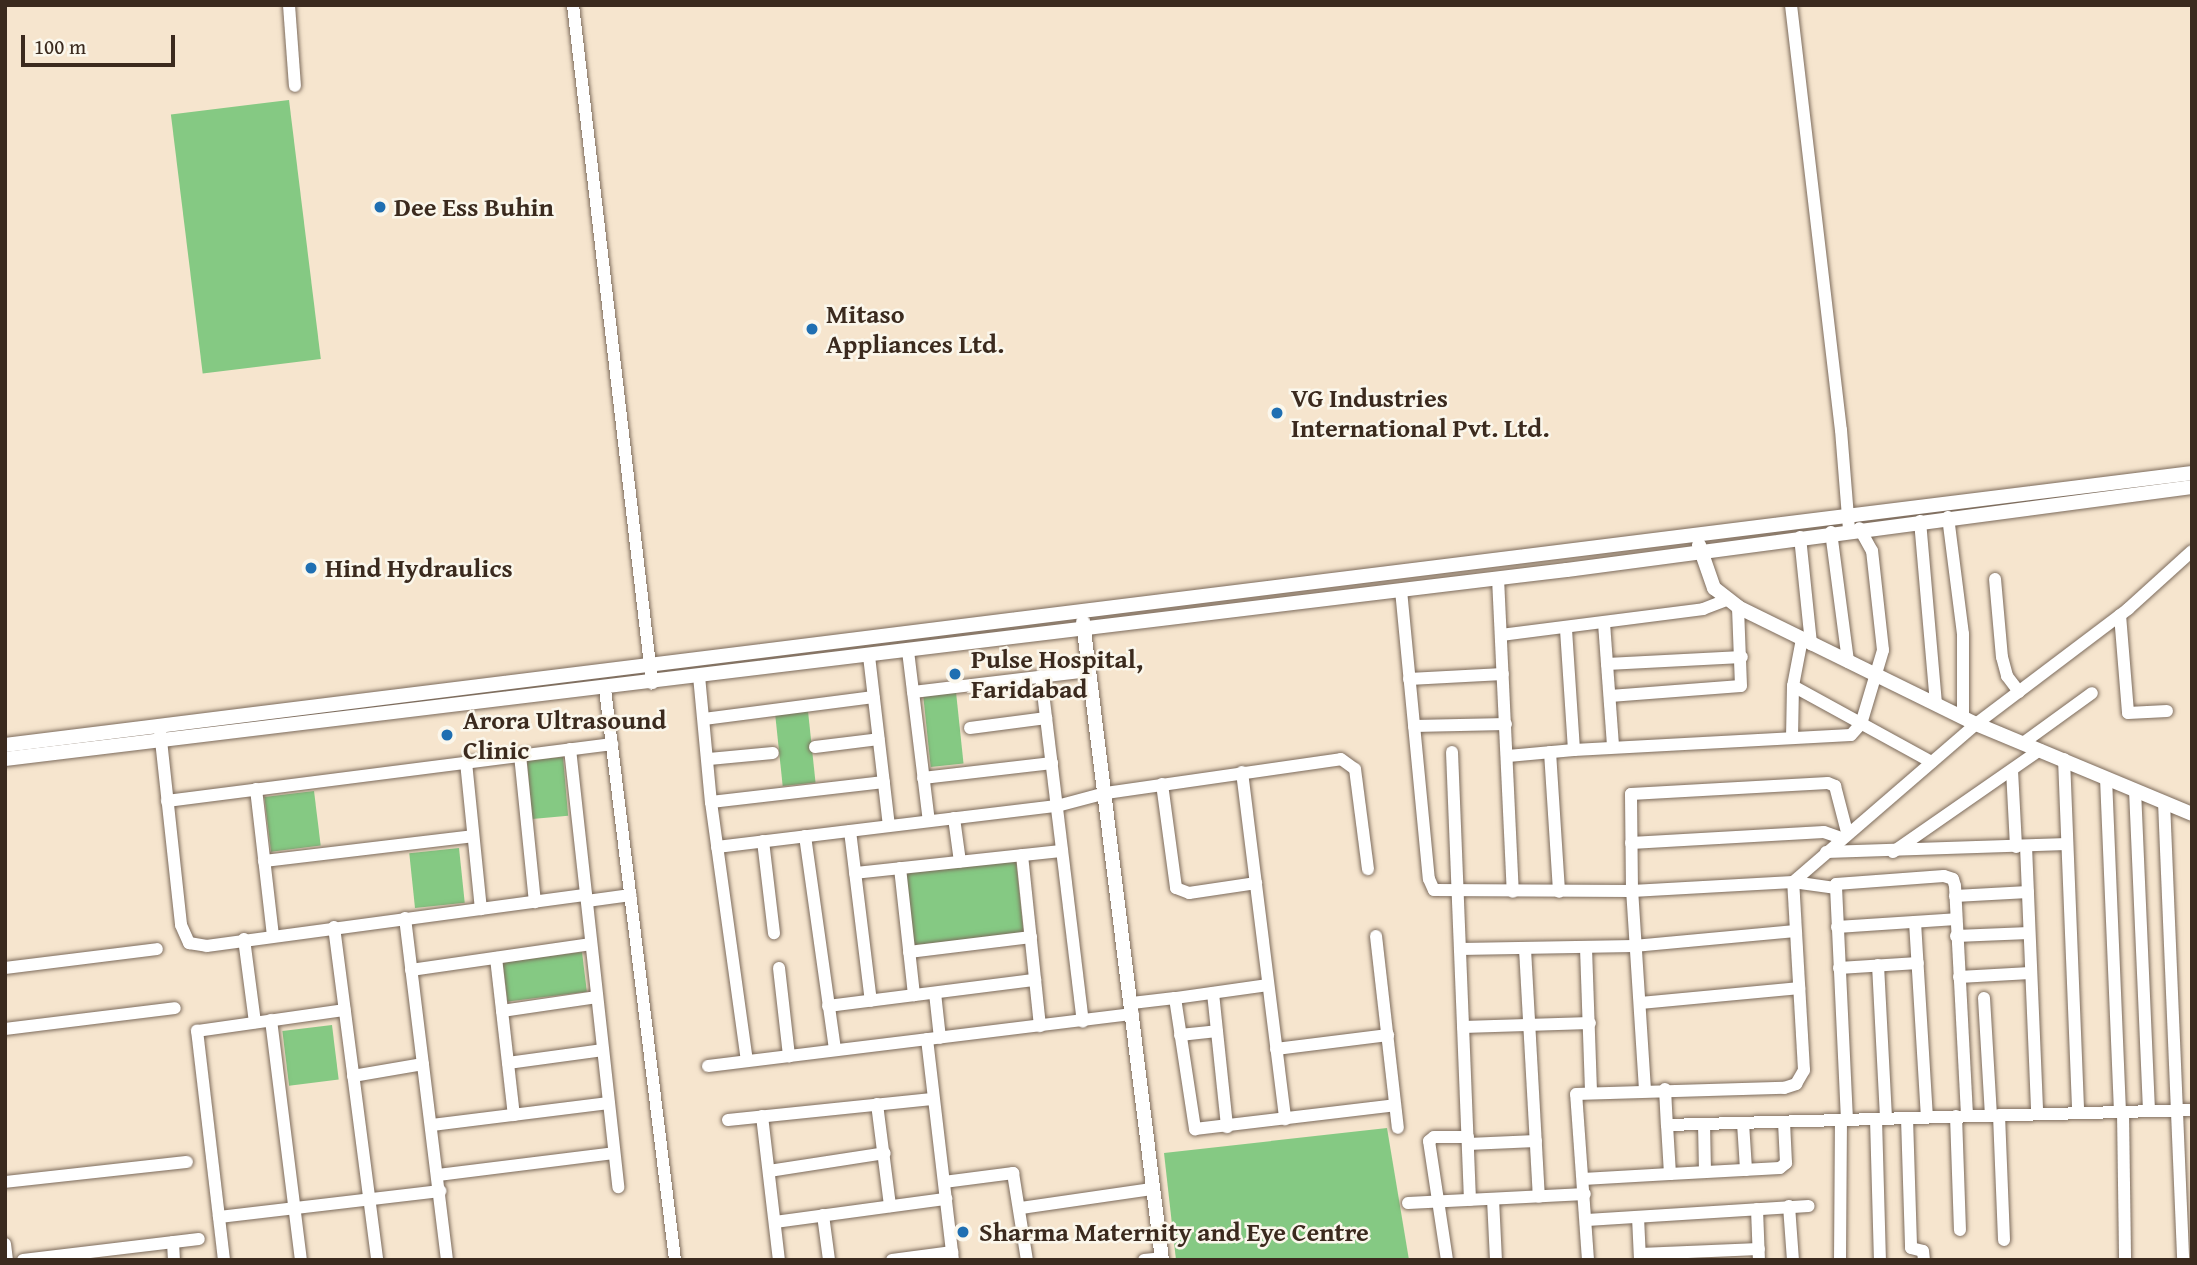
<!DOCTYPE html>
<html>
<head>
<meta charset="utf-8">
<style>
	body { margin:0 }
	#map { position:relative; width:2197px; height:1265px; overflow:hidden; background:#f6e5ce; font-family:"Gentium Book Plus",serif }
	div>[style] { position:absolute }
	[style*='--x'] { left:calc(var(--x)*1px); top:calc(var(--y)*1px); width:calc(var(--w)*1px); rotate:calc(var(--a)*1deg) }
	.green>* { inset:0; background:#85c983; transform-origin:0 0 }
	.roads { filter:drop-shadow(0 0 2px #7c6b5c) drop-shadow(0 0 2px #7c6b5c) }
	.minor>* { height:12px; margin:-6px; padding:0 6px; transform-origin:6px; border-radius:6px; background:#fff }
	.tertiary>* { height:14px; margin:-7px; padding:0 7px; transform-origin:7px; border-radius:7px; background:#fff }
	.dots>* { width:19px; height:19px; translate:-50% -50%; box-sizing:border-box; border:4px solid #fbf7ec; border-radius:50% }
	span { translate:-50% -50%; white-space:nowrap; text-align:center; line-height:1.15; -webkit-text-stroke:5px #fbf7ec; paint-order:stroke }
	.poi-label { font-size:26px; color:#3b2a1e; font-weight:700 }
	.left { translate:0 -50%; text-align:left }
	.frame { position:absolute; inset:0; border:7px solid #3b2a1e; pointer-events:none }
	.scale { position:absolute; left:21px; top:35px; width:154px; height:32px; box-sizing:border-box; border:4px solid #3b2a1e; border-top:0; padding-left:9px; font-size:21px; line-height:24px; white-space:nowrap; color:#3b2a1e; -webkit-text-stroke:5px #fbf7ec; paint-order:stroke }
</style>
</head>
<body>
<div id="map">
	<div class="green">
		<i style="left:289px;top:100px;width:261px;height:119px;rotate:83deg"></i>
		<i style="left:956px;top:692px;width:72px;height:33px;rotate:84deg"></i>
		<i style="left:808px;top:711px;width:72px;height:33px;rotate:84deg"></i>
		<i style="left:563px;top:757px;width:59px;height:36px;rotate:85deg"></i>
		<i style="left:314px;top:791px;width:55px;height:50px;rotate:83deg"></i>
		<i style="left:459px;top:848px;width:55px;height:50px;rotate:84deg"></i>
		<i style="left:1016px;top:860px;width:74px;height:112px;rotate:84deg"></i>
		<i style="left:582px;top:952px;width:40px;height:80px;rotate:83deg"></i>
		<i style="left:332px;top:1025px;width:55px;height:50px;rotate:83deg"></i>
		<i style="clip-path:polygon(1387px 1128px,1409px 1260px,1176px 1260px,1164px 1153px)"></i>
	</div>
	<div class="roads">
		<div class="minor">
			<i style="--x:289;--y:5;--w:81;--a:85.8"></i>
			<i style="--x:573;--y:5;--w:683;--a:83.35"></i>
			<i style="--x:1791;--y:5;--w:428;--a:83.3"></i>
			<i style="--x:1841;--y:430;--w:100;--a:85.4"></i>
			<i style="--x:1948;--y:517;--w:118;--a:82.7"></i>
			<i style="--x:1963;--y:634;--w:83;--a:90"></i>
			<i style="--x:1920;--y:521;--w:184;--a:85"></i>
			<i style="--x:1831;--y:532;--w:131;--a:82.5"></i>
			<i style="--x:1800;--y:537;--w:108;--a:84.1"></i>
			<i style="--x:1498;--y:578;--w:314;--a:87.3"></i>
			<i style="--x:1995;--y:579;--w:78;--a:84.9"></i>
			<i style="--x:2002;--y:657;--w:20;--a:75"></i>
			<i style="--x:2007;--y:676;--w:20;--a:53"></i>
			<i style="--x:1401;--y:590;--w:290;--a:84.5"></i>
			<i style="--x:1429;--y:879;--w:12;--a:66"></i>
			<i style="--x:1434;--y:890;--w:198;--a:0.3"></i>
			<i style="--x:1632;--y:891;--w:161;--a:-3.2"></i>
			<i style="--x:1793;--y:882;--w:42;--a:8.1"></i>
			<i style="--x:2120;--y:615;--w:98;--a:85.3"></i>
			<i style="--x:2128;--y:713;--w:39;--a:-3"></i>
			<i style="--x:1604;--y:623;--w:124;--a:85.8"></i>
			<i style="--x:1501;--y:635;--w:204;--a:-7.3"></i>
			<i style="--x:1703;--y:609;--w:26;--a:-21"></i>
			<i style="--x:908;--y:651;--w:171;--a:83"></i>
			<i style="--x:869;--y:656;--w:171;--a:83.3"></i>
			<i style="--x:1607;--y:664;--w:135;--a:-3"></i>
			<i style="--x:699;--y:676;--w:127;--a:84.6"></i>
			<i style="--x:711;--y:802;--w:261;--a:82.1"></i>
			<i style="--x:1041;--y:676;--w:348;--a:83.1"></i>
			<i style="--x:1409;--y:679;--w:94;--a:-3"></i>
			<i style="--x:1793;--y:686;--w:158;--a:28.8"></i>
			<i style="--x:605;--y:689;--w:575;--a:83.01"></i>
			<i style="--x:913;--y:692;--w:177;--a:-6.8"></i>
			<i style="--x:1610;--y:696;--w:131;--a:-4.4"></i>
			<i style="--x:1741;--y:686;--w:79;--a:-92.2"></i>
			<i style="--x:704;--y:719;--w:171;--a:-7.4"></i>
			<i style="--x:1414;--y:726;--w:92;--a:-1.2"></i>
			<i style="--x:970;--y:728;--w:77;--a:-7.5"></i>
			<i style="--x:160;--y:731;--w:195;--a:83.8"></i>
			<i style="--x:181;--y:925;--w:20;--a:66"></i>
			<i style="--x:189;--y:943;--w:18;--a:9"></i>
			<i style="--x:207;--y:946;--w:382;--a:-7.7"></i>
			<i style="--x:1792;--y:738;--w:52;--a:-88.9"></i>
			<i style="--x:1793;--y:686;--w:48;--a:-79.2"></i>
			<i style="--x:2023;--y:743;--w:85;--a:-35.9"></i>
			<i style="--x:815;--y:747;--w:64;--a:-7.1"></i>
			<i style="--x:570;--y:749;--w:441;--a:83.7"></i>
			<i style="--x:1574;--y:750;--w:277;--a:-3.1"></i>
			<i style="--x:1851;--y:735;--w:15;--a:-48"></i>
			<i style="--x:1861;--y:724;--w:77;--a:-73.4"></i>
			<i style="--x:1883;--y:650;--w:100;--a:-96.3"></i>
			<i style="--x:1872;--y:551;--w:26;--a:-119"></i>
			<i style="--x:1452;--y:752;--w:448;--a:87.7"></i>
			<i style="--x:1550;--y:752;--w:140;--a:86.3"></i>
			<i style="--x:520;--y:755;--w:148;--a:84.2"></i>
			<i style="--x:1508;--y:756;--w:66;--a:-5.2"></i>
			<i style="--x:1574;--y:750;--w:122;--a:-93.8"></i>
			<i style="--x:709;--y:759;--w:64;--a:-5.4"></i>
			<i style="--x:2064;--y:759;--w:354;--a:87.7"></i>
			<i style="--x:466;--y:762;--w:148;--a:84.2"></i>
			<i style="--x:2012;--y:770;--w:77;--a:87"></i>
			<i style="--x:1242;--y:772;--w:350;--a:82.9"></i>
			<i style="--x:923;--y:778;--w:130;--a:-6.6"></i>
			<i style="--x:2106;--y:778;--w:334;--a:87.6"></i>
			<i style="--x:1162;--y:784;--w:105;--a:82.3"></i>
			<i style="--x:1176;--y:888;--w:14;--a:21"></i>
			<i style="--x:1189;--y:893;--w:68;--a:-8.5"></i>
			<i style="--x:256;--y:789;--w:147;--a:83.4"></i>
			<i style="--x:2135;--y:790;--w:321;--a:87.5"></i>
			<i style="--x:167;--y:801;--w:449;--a:-7.3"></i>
			<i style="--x:711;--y:802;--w:174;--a:-6.6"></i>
			<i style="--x:2164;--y:802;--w:458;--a:87.6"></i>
			<i style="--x:954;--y:818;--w:44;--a:82.2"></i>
			<i style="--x:850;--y:831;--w:171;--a:83"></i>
			<i style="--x:805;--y:836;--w:216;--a:82"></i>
			<i style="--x:763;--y:841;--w:93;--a:83.2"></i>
			<i style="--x:1631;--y:843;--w:193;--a:-3.3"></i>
			<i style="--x:1824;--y:832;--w:18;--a:19"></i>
			<i style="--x:2026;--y:846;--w:268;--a:87.6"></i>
			<i style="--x:717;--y:847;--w:342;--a:-6.9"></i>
			<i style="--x:1057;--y:806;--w:51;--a:-14.9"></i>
			<i style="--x:1106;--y:793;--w:237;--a:-8.2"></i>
			<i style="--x:1341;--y:759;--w:17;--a:36"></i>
			<i style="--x:1355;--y:769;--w:101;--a:82.6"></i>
			<i style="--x:1826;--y:852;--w:241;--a:-1.9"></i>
			<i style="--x:1893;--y:852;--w:179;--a:-34.8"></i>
			<i style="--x:1022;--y:855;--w:172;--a:84"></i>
			<i style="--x:264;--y:861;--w:210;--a:-6.8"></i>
			<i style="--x:900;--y:868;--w:128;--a:83.7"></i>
			<i style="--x:855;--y:873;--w:208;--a:-6.1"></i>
			<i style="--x:1955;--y:896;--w:73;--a:-3.1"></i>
			<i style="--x:587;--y:901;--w:44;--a:-7.8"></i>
			<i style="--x:405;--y:918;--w:345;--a:83"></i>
			<i style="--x:1915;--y:922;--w:195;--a:86.5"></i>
			<i style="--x:334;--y:927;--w:336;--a:82.6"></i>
			<i style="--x:1837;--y:927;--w:119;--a:-3.8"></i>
			<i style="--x:1376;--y:936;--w:193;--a:83.5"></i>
			<i style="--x:1956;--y:936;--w:73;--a:-2.4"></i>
			<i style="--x:244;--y:939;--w:84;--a:82.5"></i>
			<i style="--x:1586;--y:948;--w:143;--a:88"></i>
			<i style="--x:1460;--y:949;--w:174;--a:-1"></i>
			<i style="--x:1634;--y:946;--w:162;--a:-5.3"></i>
			<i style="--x:1525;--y:949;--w:248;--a:86.8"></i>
			<i style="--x:909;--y:952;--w:123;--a:-7"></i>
			<i style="--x:496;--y:958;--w:158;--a:83.5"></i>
			<i style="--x:1878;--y:965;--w:153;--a:87"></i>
			<i style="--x:5;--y:968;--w:153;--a:-7.1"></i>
			<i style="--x:779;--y:968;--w:89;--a:83.5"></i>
			<i style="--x:1839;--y:968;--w:79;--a:-3.6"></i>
			<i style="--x:411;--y:970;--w:182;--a:-8.2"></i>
			<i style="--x:1959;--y:977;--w:71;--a:-3.2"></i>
			<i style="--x:1268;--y:985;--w:94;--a:172"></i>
			<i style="--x:1175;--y:998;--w:133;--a:81.3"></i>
			<i style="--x:1195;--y:1129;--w:201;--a:-6.8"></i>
			<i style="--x:935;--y:993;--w:45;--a:83.7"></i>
			<i style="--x:1213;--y:993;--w:135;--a:84"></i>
			<i style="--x:1984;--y:998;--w:117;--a:86.6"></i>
			<i style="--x:1132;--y:1003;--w:43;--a:-6.6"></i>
			<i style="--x:1641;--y:1003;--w:159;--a:-5.4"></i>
			<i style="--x:828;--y:1006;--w:209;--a:-7.2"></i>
			<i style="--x:502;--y:1011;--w:96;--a:-8.4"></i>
			<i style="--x:271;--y:1020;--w:242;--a:82.9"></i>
			<i style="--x:1463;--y:1027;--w:127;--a:-1.8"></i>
			<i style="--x:5;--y:1029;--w:171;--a:-7"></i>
			<i style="--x:1180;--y:1035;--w:37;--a:-6"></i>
			<i style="--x:927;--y:1039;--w:223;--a:83.3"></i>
			<i style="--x:1276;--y:1049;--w:113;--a:-7.1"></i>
			<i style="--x:508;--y:1063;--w:96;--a:-7.8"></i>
			<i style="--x:708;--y:1066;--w:428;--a:-7"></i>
			<i style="--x:353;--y:1076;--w:71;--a:-9.7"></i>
			<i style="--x:1665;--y:1089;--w:36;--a:87"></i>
			<i style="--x:1667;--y:1125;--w:525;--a:-1.64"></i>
			<i style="--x:1645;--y:1090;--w:199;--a:-93.7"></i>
			<i style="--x:1632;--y:891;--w:97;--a:-90.6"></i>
			<i style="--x:1631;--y:794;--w:197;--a:-3.2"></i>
			<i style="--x:1828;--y:783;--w:8;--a:23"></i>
			<i style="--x:1835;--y:786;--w:48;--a:75.4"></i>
			<i style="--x:877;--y:1104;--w:103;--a:82.7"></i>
			<i style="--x:2123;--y:1112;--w:148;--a:89.2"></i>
			<i style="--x:1999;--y:1115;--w:125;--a:87.7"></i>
			<i style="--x:762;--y:1116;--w:145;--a:83.3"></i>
			<i style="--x:1956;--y:1116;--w:114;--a:88"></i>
			<i style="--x:1907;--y:1118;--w:130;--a:88.2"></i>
			<i style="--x:1911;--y:1248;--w:12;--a:14"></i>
			<i style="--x:1923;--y:1251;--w:9;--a:84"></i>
			<i style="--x:1876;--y:1119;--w:141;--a:88.4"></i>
			<i style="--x:728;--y:1120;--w:205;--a:-5.9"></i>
			<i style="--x:1847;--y:1120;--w:236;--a:-92.7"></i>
			<i style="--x:1836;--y:884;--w:108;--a:-4.2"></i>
			<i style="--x:1944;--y:876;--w:9;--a:18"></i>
			<i style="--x:1953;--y:879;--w:7;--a:74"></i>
			<i style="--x:1955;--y:886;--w:230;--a:87"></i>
			<i style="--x:1743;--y:1123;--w:47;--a:86.3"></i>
			<i style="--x:1704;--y:1124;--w:48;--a:88.8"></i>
			<i style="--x:432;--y:1125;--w:178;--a:-7.1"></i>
			<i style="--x:1468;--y:1144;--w:68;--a:-2.5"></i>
			<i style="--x:769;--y:1171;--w:117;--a:-8.8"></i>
			<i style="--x:1670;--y:1174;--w:110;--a:-3.1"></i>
			<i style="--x:1780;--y:1168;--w:8;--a:-40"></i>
			<i style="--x:1786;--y:1163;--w:41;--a:-92.8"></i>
			<i style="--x:438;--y:1175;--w:177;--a:-7.1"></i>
			<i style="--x:1583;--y:1179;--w:87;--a:-3.3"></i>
			<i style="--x:1670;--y:1174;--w:49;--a:-93.5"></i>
			<i style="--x:5;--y:1182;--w:183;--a:-6.3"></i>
			<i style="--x:944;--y:1182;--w:70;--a:-7.4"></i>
			<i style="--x:1013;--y:1173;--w:88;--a:80.9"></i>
			<i style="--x:1493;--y:1199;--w:61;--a:87.2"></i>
			<i style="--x:1408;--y:1203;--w:177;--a:-2.9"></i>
			<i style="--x:1789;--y:1206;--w:54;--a:85.8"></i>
			<i style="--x:1021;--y:1208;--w:132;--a:-8.3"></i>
			<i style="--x:1757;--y:1209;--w:51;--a:87.8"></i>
			<i style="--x:823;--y:1215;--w:45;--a:82.4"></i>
			<i style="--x:219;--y:1217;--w:223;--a:-6.7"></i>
			<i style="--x:1638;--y:1217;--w:42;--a:87.3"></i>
			<i style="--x:1587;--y:1220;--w:222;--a:-3.6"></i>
			<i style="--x:775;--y:1222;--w:173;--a:-7.7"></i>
			<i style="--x:173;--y:1242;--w:18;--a:87"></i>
			<i style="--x:5;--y:1244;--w:16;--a:83"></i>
			<i style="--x:1640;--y:1254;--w:119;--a:-2.4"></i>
			<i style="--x:23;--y:1260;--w:177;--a:-6.8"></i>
			<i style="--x:224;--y:1260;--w:231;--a:-96.7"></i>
			<i style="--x:197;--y:1031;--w:149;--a:-8.1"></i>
			<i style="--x:892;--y:1260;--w:61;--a:-7.6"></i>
			<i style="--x:1144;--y:1260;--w:18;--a:-6"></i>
			<i style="--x:1447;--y:1260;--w:120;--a:-98.6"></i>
			<i style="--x:1429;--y:1141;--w:6;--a:-39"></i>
			<i style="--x:1434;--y:1137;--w:34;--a:0"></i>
			<i style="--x:1588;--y:1260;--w:166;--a:-94.1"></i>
			<i style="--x:1576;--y:1094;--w:208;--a:-1.7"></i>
			<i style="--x:1784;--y:1088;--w:13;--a:-18"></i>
			<i style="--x:1796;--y:1084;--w:16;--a:-60"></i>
			<i style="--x:1804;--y:1070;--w:188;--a:-93.3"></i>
			<i style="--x:1793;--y:882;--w:242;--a:-40.8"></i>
			<i style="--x:1976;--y:724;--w:191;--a:-37.1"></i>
			<i style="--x:2128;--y:609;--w:86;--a:-42.2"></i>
			<i style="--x:1840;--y:1260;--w:139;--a:-89.6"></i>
		</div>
		<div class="tertiary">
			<i style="--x:1699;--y:545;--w:46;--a:70.8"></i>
			<i style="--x:1714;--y:588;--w:31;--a:38"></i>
			<i style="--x:1738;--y:607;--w:265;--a:26.2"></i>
			<i style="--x:1976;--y:724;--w:234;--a:22.6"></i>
			<i style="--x:1083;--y:622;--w:643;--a:82.94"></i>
			<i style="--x:5;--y:745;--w:2204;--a:-7.09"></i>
			<i style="--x:5;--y:759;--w:1573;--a:-6.9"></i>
			<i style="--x:1567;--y:570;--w:630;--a:-7.56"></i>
		</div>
	</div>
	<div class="dots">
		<i style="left:380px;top:207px;background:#1f6fb2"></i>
		<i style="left:812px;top:329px;background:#1f6fb2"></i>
		<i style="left:1277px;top:413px;background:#1f6fb2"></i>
		<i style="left:311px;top:568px;background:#1f6fb2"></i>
		<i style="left:955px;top:674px;background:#1f6fb2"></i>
		<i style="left:447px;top:735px;background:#1f6fb2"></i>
		<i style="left:963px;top:1232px;background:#1f6fb2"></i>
	</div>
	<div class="poi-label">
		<span class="left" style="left:394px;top:207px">Dee Ess Buhin</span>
		<span class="left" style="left:826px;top:329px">Mitaso<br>Appliances Ltd.</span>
		<span class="left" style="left:1291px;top:413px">VG Industries<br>International Pvt. Ltd.</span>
		<span class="left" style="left:325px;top:568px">Hind Hydraulics</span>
		<span class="left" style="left:971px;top:674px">Pulse Hospital,<br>Faridabad</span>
		<span class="left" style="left:463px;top:735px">Arora Ultrasound<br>Clinic</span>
		<span class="left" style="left:979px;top:1232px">Sharma Maternity and Eye Centre</span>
	</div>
	<div class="frame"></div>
	<div class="scale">100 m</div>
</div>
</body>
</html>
